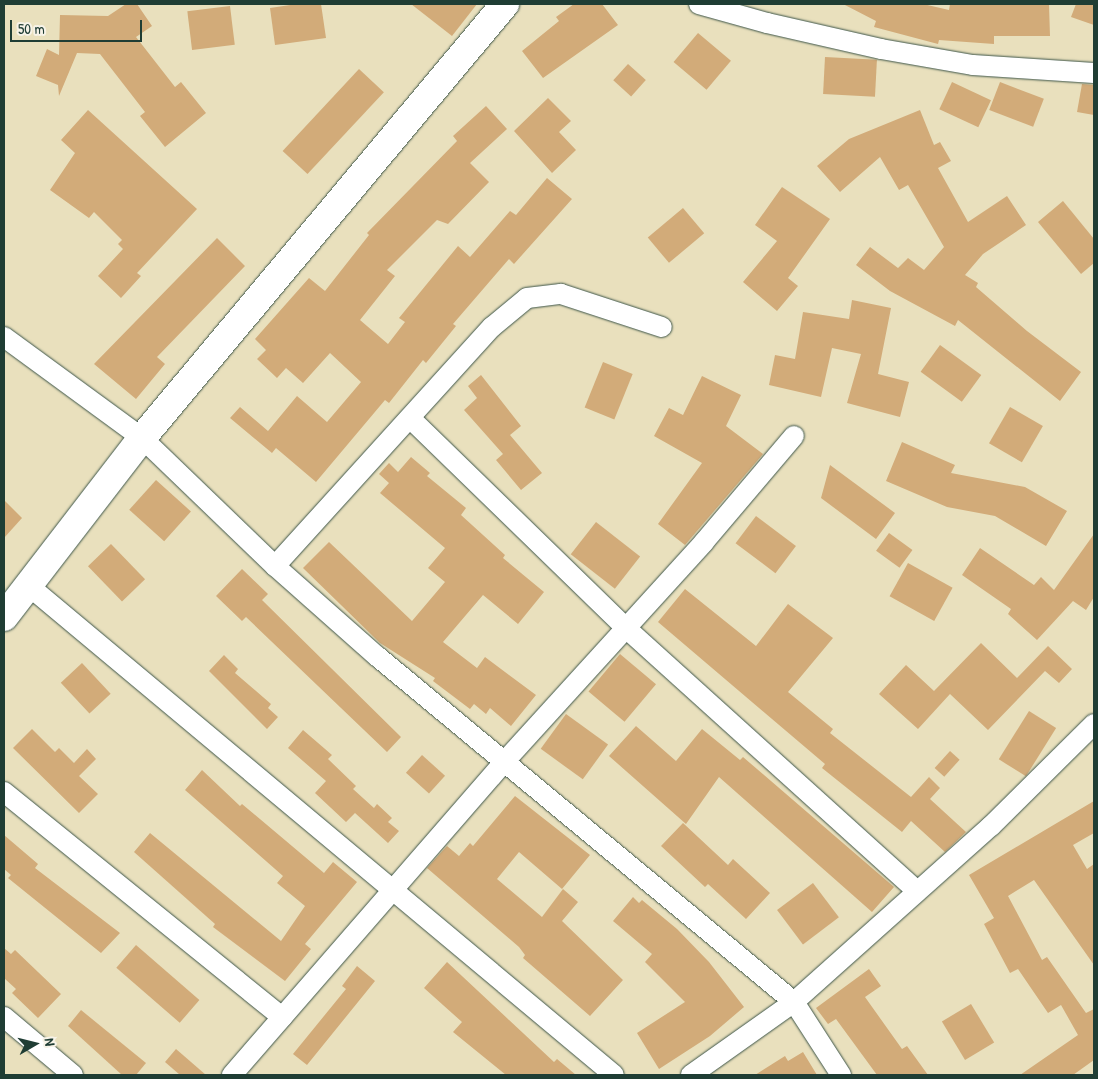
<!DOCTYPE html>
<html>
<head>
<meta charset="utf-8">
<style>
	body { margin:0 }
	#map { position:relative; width:1098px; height:1079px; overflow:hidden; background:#e9e0bd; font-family:"Patrick Hand",sans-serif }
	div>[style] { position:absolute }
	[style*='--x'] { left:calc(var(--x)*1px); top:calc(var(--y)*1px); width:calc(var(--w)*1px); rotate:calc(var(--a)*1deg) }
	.building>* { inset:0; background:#d2ab79; transform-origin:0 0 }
	.roads { filter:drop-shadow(0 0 1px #3d5549) drop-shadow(0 0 1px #3d5549) }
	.street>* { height:20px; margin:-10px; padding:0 10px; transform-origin:10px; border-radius:10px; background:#fff }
	.secondary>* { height:28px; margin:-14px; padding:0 14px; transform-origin:14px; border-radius:14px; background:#fff }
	span { translate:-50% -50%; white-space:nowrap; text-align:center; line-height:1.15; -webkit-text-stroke:5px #f7f3e8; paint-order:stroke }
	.frame { position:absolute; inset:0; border:5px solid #1f3d34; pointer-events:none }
	.north { position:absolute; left:10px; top:1019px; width:50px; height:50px; -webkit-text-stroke:4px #f7f3e8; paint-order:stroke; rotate:82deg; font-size:14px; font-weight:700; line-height:20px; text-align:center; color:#1f3d34 }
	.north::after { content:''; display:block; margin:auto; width:18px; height:22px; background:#1f3d34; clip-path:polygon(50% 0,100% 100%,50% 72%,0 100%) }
	.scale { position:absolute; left:10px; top:20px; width:132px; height:22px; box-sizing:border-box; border:2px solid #1f3d34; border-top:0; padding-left:6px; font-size:15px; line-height:18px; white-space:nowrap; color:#1f3d34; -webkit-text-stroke:4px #f7f3e8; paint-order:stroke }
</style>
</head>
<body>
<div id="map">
	<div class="building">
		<i style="clip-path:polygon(126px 4px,137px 4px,152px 26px,136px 37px,175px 87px,181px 82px,206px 113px,165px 147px,140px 116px,145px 112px,100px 54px,77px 53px,59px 96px,58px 85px,36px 76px,47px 49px,59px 55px,60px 15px,108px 16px)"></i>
		<i style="clip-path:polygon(297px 4px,321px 4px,326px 38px,275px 45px,270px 8px)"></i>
		<i style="clip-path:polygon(411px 4px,477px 4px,452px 36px)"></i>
		<i style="clip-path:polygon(574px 4px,602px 4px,618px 25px,543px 78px,522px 51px,559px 21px,556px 17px)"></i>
		<i style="clip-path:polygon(843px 4px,923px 4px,949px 10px,950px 4px,1049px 4px,1050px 36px,994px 36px,994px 44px,939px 40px,938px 44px,874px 27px,876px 21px)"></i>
		<i style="clip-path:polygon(1076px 4px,1094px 4px,1094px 25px,1071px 17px)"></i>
		<i style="left:230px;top:6px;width:39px;height:43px;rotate:83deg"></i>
		<i style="left:698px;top:33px;width:43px;height:38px;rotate:40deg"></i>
		<i style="left:825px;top:57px;width:52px;height:37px;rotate:3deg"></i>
		<i style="left:628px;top:64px;width:24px;height:22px;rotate:42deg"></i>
		<i style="left:359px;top:69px;width:34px;height:112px;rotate:43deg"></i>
		<i style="left:952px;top:82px;width:43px;height:30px;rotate:25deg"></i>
		<i style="left:1000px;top:82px;width:47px;height:30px;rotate:21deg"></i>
		<i style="clip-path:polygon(1082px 84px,1094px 85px,1094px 115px,1077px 112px)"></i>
		<i style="clip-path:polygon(548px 98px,571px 121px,559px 132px,576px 150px,552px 173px,514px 131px)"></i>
		<i style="clip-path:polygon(486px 106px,507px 129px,470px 163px,489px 182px,448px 224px,437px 220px,387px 270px,395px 276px,360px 320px,388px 344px,405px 322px,399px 318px,458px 246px,470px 257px,510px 211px,516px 215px,547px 178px,572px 199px,514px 264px,509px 259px,453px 324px,456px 326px,426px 363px,423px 360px,389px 403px,385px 400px,316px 482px,276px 448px,272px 453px,230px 418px,240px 407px,268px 431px,297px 396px,327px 422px,361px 382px,330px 353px,303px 383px,286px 368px,277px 378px,257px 359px,266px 350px,255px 339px,309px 278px,325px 291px,369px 235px,367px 233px,457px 141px,453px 136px)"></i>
		<i style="clip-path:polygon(88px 110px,197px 209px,137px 273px,141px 276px,121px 298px,98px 276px,123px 249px,118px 244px,122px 240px,94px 212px,89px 218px,50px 190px,75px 153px,61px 140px)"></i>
		<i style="clip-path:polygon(920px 110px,934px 145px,940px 142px,951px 161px,938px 168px,968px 222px,1007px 196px,1026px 225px,983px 254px,965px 275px,978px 283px,976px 287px,1027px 331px,1081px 372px,1060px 401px,958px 320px,955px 326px,890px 291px,856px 265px,870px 247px,898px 268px,908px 258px,924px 270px,944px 247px,908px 185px,899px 190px,880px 157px,840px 192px,817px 166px,849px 139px)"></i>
		<i style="clip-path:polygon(782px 187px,830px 219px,788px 278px,798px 286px,777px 311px,743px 282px,777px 241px,755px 225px)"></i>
		<i style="clip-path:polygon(1063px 201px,1094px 239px,1094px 263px,1081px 274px,1038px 222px)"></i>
		<i style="left:683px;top:208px;width:33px;height:46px;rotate:50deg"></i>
		<i style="clip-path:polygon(217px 238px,245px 266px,157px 357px,165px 364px,136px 399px,94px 364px)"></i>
		<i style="clip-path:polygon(852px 300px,891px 308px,878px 374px,909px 382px,900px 417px,847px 403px,861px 354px,832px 348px,821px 397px,769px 385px,775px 355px,795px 359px,803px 312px,849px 319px)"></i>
		<i style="left:940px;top:345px;width:51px;height:33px;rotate:36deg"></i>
		<i style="left:603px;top:362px;width:32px;height:49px;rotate:22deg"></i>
		<i style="clip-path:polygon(481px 375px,521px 426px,510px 435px,542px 473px,521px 490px,496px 460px,503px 454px,464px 410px,477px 398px,468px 386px)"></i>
		<i style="clip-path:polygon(702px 376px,741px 395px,726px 426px,763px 454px,685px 545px,658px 524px,702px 463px,654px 436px,669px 408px,683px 415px)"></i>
		<i style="left:1010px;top:407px;width:38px;height:42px;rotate:30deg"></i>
		<i style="clip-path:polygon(902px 442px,955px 465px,951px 473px,1025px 487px,1067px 511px,1046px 546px,995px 516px,947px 507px,886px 481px)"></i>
		<i style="clip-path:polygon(411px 457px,430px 473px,427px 476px,466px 508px,461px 515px,505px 555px,503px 558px,544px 592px,518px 624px,483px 595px,443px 642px,477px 668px,485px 657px,536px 695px,511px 726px,490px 708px,486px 714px,474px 704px,470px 709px,433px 681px,435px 678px,380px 643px,303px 568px,329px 542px,412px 621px,445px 582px,428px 568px,445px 548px,380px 493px,389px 483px,379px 474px,389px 463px,398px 472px)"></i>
		<i style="clip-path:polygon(830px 465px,895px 513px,876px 539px,821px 498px)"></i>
		<i style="left:156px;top:480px;width:47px;height:40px;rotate:42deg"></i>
		<i style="clip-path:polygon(4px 500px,22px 518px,4px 538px)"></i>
		<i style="left:756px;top:516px;width:50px;height:34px;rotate:37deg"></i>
		<i style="left:596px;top:522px;width:56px;height:41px;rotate:38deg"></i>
		<i style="left:889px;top:533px;width:29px;height:22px;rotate:36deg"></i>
		<i style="clip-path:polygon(1094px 534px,1094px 597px,1086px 610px,1073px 601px,1037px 640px,1008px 614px,1011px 609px,962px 575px,980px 548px,1034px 585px,1041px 577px,1054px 590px)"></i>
		<i style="left:111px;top:544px;width:49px;height:32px;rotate:46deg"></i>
		<i style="left:908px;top:563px;width:51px;height:38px;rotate:29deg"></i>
		<i style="clip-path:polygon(242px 569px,268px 594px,262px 600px,401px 737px,387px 752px,246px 617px,242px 621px,216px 596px)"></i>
		<i style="clip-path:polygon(685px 589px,756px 646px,788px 604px,833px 638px,788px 692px,833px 729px,830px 733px,911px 797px,929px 777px,940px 788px,930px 799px,966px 832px,945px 852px,911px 821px,902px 832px,822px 768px,825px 764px,658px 622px)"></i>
		<i style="clip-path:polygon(981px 643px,1017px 678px,1048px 646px,1072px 669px,1059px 683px,1045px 671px,988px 730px,950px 694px,918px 729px,879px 694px,906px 665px,934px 691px)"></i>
		<i style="left:620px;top:654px;width:47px;height:49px;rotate:40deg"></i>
		<i style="clip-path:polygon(224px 655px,238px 669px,235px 673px,271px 704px,268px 708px,278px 717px,267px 729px,209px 671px)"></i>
		<i style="left:82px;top:663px;width:42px;height:29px;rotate:47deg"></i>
		<i style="left:1029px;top:711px;width:32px;height:57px;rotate:32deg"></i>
		<i style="left:566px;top:714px;width:52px;height:43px;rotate:36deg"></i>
		<i style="clip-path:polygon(636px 726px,676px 761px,702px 729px,740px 760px,743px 757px,894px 887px,872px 912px,719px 777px,686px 824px,609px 756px)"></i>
		<i style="clip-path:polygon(32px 729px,55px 752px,59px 748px,74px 763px,87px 749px,96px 759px,79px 776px,98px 794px,79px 813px,13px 748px)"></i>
		<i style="clip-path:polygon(303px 730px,332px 755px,328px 759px,356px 786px,353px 789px,374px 808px,377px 804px,392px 818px,388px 822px,399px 831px,388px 843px,355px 813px,346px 822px,315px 793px,326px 781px,288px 748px)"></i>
		<i style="left:950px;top:751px;width:13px;height:23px;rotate:42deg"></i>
		<i style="left:422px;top:755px;width:31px;height:24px;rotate:42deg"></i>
		<i style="clip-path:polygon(202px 770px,240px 806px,242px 804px,324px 873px,333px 862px,357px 882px,305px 944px,311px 949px,285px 981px,213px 927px,215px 924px,134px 852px,150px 833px,281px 941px,305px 906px,277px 883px,283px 876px,185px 790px)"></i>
		<i style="clip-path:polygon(515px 796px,590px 855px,562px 889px,519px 852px,497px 879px,542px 917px,563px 889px,578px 902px,562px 921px,623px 980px,590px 1016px,523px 958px,525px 955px,519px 947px,427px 868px,447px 846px,459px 856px,470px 843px,473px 846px)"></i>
		<i style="clip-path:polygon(1094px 801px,1094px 833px,1073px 845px,1087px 869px,1094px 864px,1094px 965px,1034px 880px,1008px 896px,1042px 960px,1047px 957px,1086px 1013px,1094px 1009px,1094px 1060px,1073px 1075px,1020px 1075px,1078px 1035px,1061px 1005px,1048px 1013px,1018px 969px,1010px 973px,984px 924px,994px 918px,969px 875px)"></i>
		<i style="clip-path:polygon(683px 823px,728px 865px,733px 859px,770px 893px,746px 919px,708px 884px,705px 887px,661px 846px)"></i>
		<i style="clip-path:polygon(4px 835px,38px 864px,35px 868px,120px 933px,101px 953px,8px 878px,11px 875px,4px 869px)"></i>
		<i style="left:813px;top:883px;width:43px;height:45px;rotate:53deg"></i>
		<i style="clip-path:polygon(633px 897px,639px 903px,642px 900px,677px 929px,709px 962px,744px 1007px,710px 1036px,659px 1069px,637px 1033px,685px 1002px,645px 962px,652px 954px,613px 921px)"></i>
		<i style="left:136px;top:945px;width:84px;height:30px;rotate:41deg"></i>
		<i style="clip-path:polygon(4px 948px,11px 954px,15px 950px,61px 994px,38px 1018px,12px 993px,16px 989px,4px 978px)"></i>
		<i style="clip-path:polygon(447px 962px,554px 1062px,557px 1059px,576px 1075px,506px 1075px,453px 1032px,462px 1022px,424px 988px)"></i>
		<i style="clip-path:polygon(357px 966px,375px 981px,307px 1065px,293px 1054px,346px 989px,342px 986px)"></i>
		<i style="clip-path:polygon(869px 969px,881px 986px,865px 997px,902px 1049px,907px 1046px,928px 1075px,877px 1075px,836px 1019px,828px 1024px,816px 1008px)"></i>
		<i style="left:971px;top:1004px;width:45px;height:34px;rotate:59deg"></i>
		<i style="clip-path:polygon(81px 1010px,146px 1063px,136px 1075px,122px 1075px,68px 1026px)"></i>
		<i style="clip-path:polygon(176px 1049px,206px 1075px,180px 1075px,165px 1062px)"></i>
		<i style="clip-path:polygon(803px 1052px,817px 1075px,755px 1075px,785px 1056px,788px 1061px)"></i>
	</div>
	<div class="roads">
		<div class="street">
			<i style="--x:699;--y:4;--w:71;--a:15.6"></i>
			<i style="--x:767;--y:23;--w:117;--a:12.8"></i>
			<i style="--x:881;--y:49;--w:93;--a:9.9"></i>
			<i style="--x:973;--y:65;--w:121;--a:3.8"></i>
			<i style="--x:4;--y:337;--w:171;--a:36.2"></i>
			<i style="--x:142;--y:438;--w:185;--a:43.9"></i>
			<i style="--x:275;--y:566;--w:137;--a:41.5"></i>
			<i style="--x:378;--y:657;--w:540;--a:39.67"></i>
			<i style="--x:794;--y:1002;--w:87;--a:57.2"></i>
			<i style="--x:411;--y:419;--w:300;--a:44.2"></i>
			<i style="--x:626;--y:628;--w:391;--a:42.1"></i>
			<i style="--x:275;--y:566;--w:323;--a:-47.8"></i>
			<i style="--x:492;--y:327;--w:45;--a:-39.6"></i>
			<i style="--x:527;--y:298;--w:34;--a:-7"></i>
			<i style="--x:561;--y:294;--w:106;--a:18.1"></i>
			<i style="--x:29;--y:586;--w:762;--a:39.89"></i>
			<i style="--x:4;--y:792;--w:358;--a:39"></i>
			<i style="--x:4;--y:1017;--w:90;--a:40"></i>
			<i style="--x:232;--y:1075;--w:415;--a:-49"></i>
			<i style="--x:504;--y:762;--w:297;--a:-47.7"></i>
			<i style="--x:704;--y:542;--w:139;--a:-49.7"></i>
			<i style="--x:691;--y:1075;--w:126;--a:-35.3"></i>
			<i style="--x:794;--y:1002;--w:264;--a:-41.8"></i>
			<i style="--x:991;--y:826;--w:145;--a:-44.7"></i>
		</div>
		<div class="secondary">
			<i style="--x:4;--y:617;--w:226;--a:-52.4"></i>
			<i style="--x:142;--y:438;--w:566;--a:-50.09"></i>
		</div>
	</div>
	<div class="frame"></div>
	<div class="north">N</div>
	<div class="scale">50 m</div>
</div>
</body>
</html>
